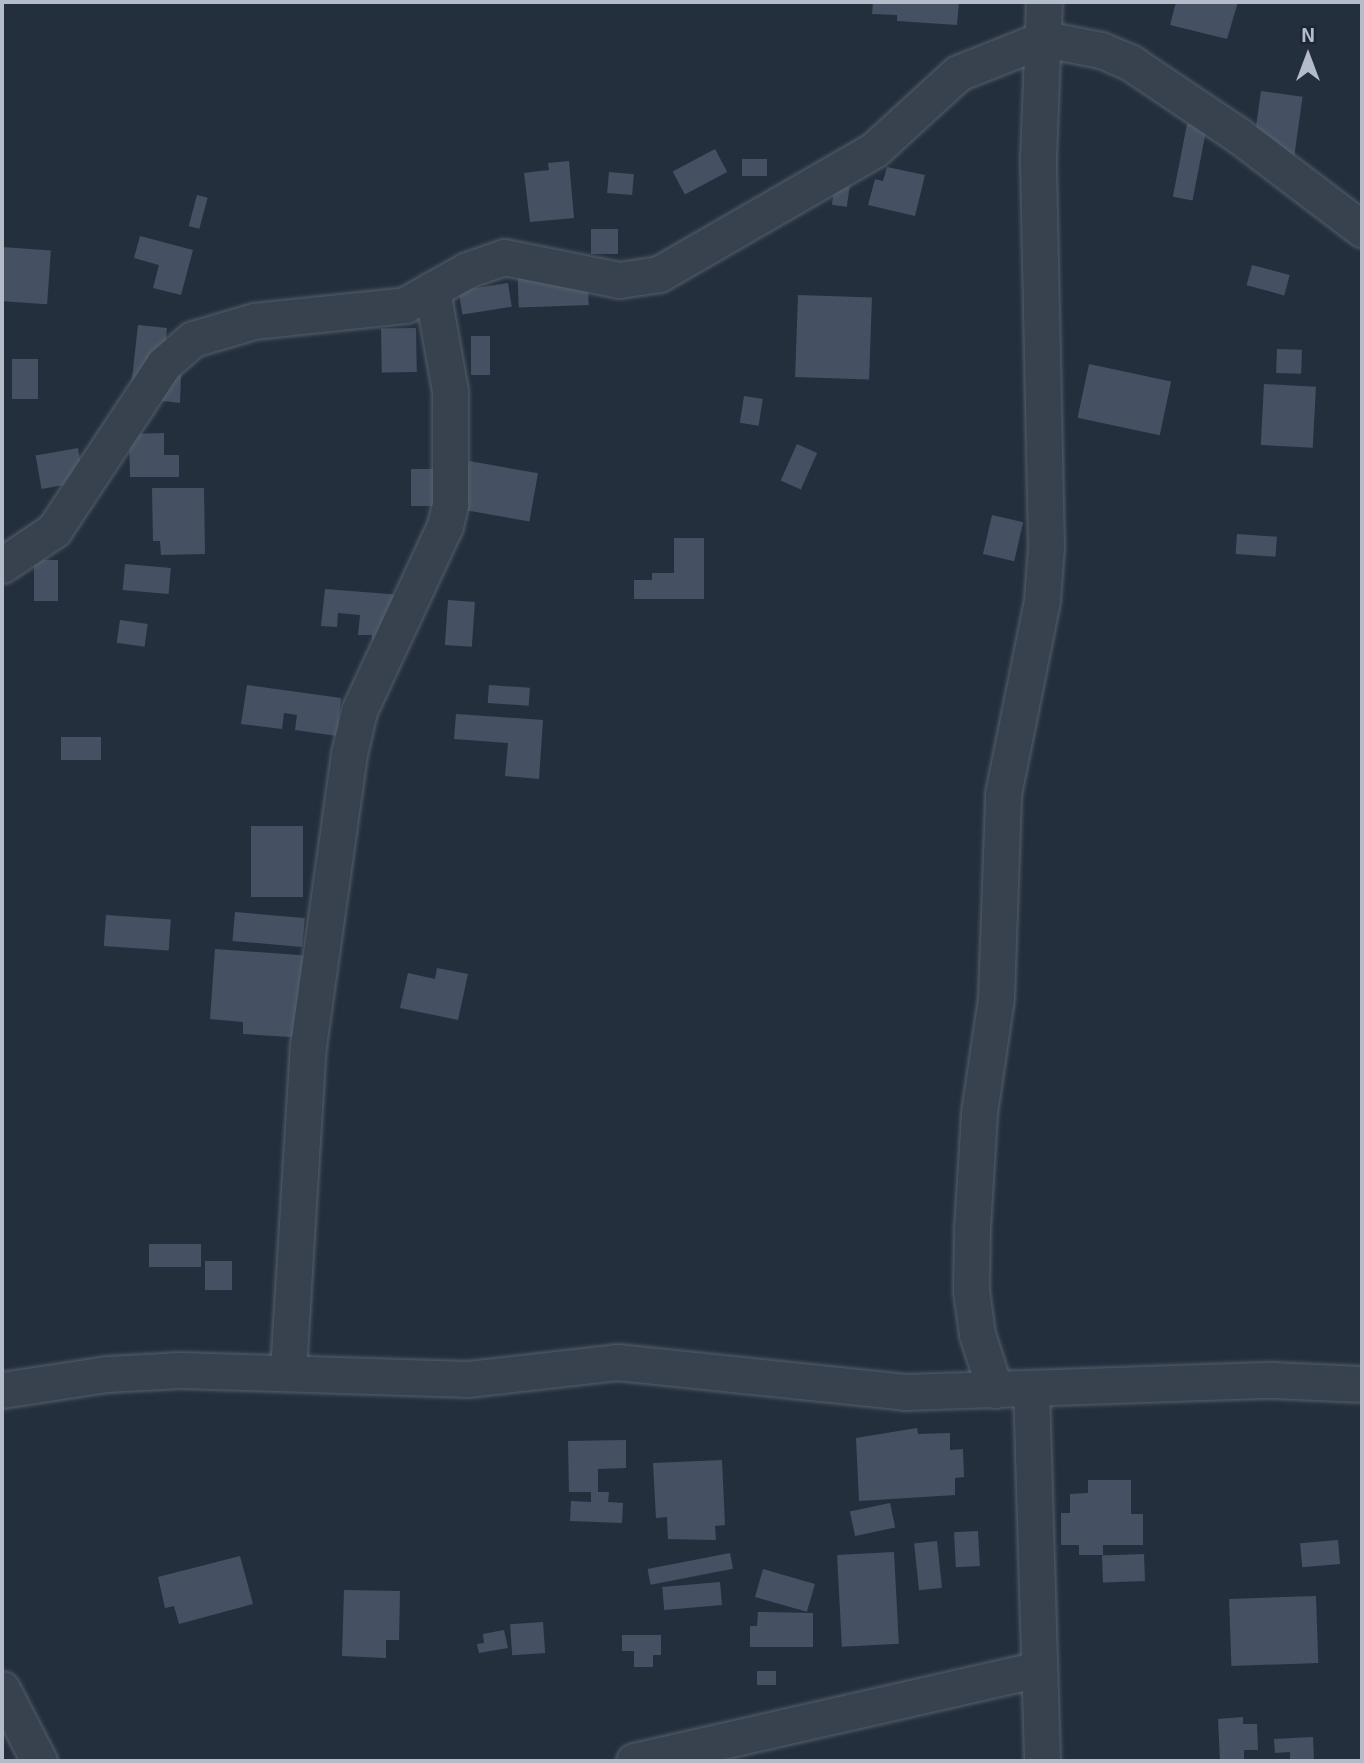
<!DOCTYPE html>
<html>
<head>
<meta charset="utf-8">
<style>
	body { margin:0 }
	#map { position:relative; width:1364px; height:1763px; overflow:hidden; background:#242f3e; font-family:"Exo 2",sans-serif }
	div>[style] { position:absolute }
	[style*='--x'] { left:calc(var(--x)*1px); top:calc(var(--y)*1px); width:calc(var(--w)*1px); rotate:calc(var(--a)*1deg) }
	.building>* { inset:0; background:#455162; transform-origin:0 0 }
	.roads { filter:drop-shadow(0 0 2px #565f6c) drop-shadow(0 0 2px #565f6c) }
	.street>* { height:35px; margin:-17.5px; padding:0 17.5px; transform-origin:17.5px; border-radius:17.5px; background:#38414e }
	span { translate:-50% -50%; white-space:nowrap; text-align:center; line-height:1.15; -webkit-text-stroke:7px #1d2633; paint-order:stroke }
	.frame { position:absolute; inset:0; border:4px solid #b4bcc9; pointer-events:none }
	.north { position:absolute; left:1273px; top:21px; width:70px; height:70px; -webkit-text-stroke:5px #1d2633; paint-order:stroke; rotate:0deg; font-size:19px; font-weight:700; line-height:28px; text-align:center; color:#b4bcc9 }
	.north::after { content:''; display:block; margin:auto; width:24px; height:32px; background:#b4bcc9; clip-path:polygon(50% 0,100% 100%,50% 72%,0 100%) }
</style>
</head>
<body>
<div id="map">
	<div class="building">
		<i style="clip-path:polygon(873px 2px,959px 2px,957px 25px,897px 21px,897px 15px,872px 14px)"></i>
		<i style="clip-path:polygon(1176px 2px,1238px 2px,1227px 39px,1170px 25px)"></i>
		<i style="left:1261px;top:91px;width:42px;height:63px;rotate:8deg"></i>
		<i style="left:1187px;top:124px;width:20px;height:74px;rotate:11deg"></i>
		<i style="left:715px;top:149px;width:26px;height:48px;rotate:62deg"></i>
		<i style="left:742px;top:159px;width:25px;height:17px"></i>
		<i style="clip-path:polygon(569px 161px,574px 218px,530px 222px,524px 173px,549px 170px,548px 163px)"></i>
		<i style="clip-path:polygon(887px 167px,925px 175px,915px 216px,868px 205px,875px 179px,883px 181px)"></i>
		<i style="left:609px;top:172px;width:25px;height:21px;rotate:5deg"></i>
		<i style="left:835px;top:183px;width:15px;height:22px;rotate:8deg"></i>
		<i style="left:197px;top:195px;width:11px;height:32px;rotate:15deg"></i>
		<i style="left:591px;top:229px;width:27px;height:25px"></i>
		<i style="clip-path:polygon(140px 236px,193px 250px,181px 295px,153px 288px,159px 265px,134px 258px)"></i>
		<i style="left:2px;top:247px;width:49px;height:54px;rotate:4deg"></i>
		<i style="left:587px;top:256px;width:49px;height:70px;rotate:88deg"></i>
		<i style="left:1252px;top:265px;width:39px;height:21px;rotate:15deg"></i>
		<i style="left:508px;top:283px;width:24px;height:50px;rotate:81deg"></i>
		<i style="left:798px;top:295px;width:74px;height:82px;rotate:2deg"></i>
		<i style="clip-path:polygon(138px 325px,167px 328px,166px 339px,182px 351px,180px 403px,130px 397px)"></i>
		<i style="left:416px;top:328px;width:44px;height:35px;rotate:89deg"></i>
		<i style="left:471px;top:336px;width:19px;height:39px"></i>
		<i style="left:1277px;top:349px;width:25px;height:24px;rotate:2deg"></i>
		<i style="left:12px;top:359px;width:26px;height:40px"></i>
		<i style="left:1089px;top:364px;width:84px;height:55px;rotate:12deg"></i>
		<i style="left:1264px;top:384px;width:52px;height:61px;rotate:3deg"></i>
		<i style="left:744px;top:396px;width:19px;height:27px;rotate:9deg"></i>
		<i style="clip-path:polygon(164px 433px,164px 455px,179px 455px,179px 477px,130px 477px,129px 434px)"></i>
		<i style="left:797px;top:444px;width:22px;height:40px;rotate:24deg"></i>
		<i style="left:78px;top:448px;width:34px;height:43px;rotate:80deg"></i>
		<i style="left:469px;top:461px;width:70px;height:49px;rotate:10deg"></i>
		<i style="left:437px;top:469px;width:37px;height:26px;rotate:90deg"></i>
		<i style="clip-path:polygon(152px 488px,204px 488px,205px 554px,161px 555px,160px 541px,153px 541px)"></i>
		<i style="left:992px;top:515px;width:32px;height:40px;rotate:13deg"></i>
		<i style="left:1237px;top:534px;width:40px;height:20px;rotate:4deg"></i>
		<i style="clip-path:polygon(674px 538px,704px 538px,704px 599px,634px 599px,634px 580px,652px 580px,652px 573px,674px 573px)"></i>
		<i style="left:34px;top:560px;width:24px;height:41px"></i>
		<i style="left:125px;top:564px;width:46px;height:26px;rotate:5deg"></i>
		<i style="clip-path:polygon(325px 589px,402px 595px,372px 642px,372px 635px,358px 635px,360px 615px,338px 613px,337px 627px,321px 626px)"></i>
		<i style="left:448px;top:600px;width:27px;height:45px;rotate:4deg"></i>
		<i style="left:120px;top:620px;width:28px;height:23px;rotate:8deg"></i>
		<i style="clip-path:polygon(247px 685px,341px 698px,337px 736px,295px 730px,297px 715px,284px 713px,282px 729px,241px 724px)"></i>
		<i style="left:489px;top:685px;width:41px;height:18px;rotate:4deg"></i>
		<i style="clip-path:polygon(456px 714px,543px 720px,539px 779px,505px 776px,508px 743px,454px 739px)"></i>
		<i style="left:61px;top:737px;width:40px;height:23px"></i>
		<i style="left:251px;top:826px;width:52px;height:71px"></i>
		<i style="left:235px;top:912px;width:70px;height:29px;rotate:5deg"></i>
		<i style="left:106px;top:915px;width:65px;height:31px;rotate:4deg"></i>
		<i style="clip-path:polygon(215px 949px,312px 956px,306px 1038px,243px 1034px,243px 1022px,210px 1019px)"></i>
		<i style="clip-path:polygon(437px 968px,468px 974px,458px 1020px,400px 1008px,408px 973px,435px 979px)"></i>
		<i style="left:149px;top:1244px;width:52px;height:23px"></i>
		<i style="left:205px;top:1261px;width:27px;height:29px"></i>
		<i style="clip-path:polygon(917px 1428px,918px 1434px,950px 1433px,950px 1450px,963px 1449px,964px 1477px,955px 1478px,955px 1495px,859px 1501px,856px 1438px)"></i>
		<i style="clip-path:polygon(626px 1440px,626px 1468px,598px 1469px,598px 1492px,609px 1492px,608px 1502px,623px 1503px,622px 1523px,570px 1521px,571px 1501px,591px 1502px,591px 1492px,569px 1492px,568px 1441px)"></i>
		<i style="clip-path:polygon(722px 1460px,725px 1525px,715px 1526px,716px 1540px,668px 1539px,667px 1517px,656px 1518px,653px 1463px)"></i>
		<i style="clip-path:polygon(1088px 1480px,1131px 1480px,1131px 1514px,1143px 1514px,1143px 1545px,1103px 1545px,1103px 1555px,1079px 1555px,1079px 1545px,1061px 1545px,1061px 1513px,1070px 1513px,1070px 1494px,1088px 1493px)"></i>
		<i style="left:890px;top:1503px;width:25px;height:41px;rotate:78deg"></i>
		<i style="left:978px;top:1531px;width:35px;height:24px;rotate:87deg"></i>
		<i style="left:1338px;top:1540px;width:24px;height:38px;rotate:85deg"></i>
		<i style="left:937px;top:1541px;width:47px;height:23px;rotate:84deg"></i>
		<i style="left:894px;top:1552px;width:92px;height:57px;rotate:87deg"></i>
		<i style="left:730px;top:1553px;width:16px;height:84px;rotate:79deg"></i>
		<i style="left:1144px;top:1554px;width:27px;height:42px;rotate:88deg"></i>
		<i style="clip-path:polygon(240px 1556px,253px 1604px,179px 1624px,174px 1606px,165px 1608px,158px 1577px)"></i>
		<i style="left:763px;top:1569px;width:54px;height:29px;rotate:16deg"></i>
		<i style="left:720px;top:1582px;width:23px;height:58px;rotate:85deg"></i>
		<i style="clip-path:polygon(344px 1590px,400px 1591px,399px 1640px,386px 1640px,386px 1658px,342px 1656px)"></i>
		<i style="left:1316px;top:1596px;width:67px;height:87px;rotate:88deg"></i>
		<i style="clip-path:polygon(758px 1612px,813px 1613px,813px 1647px,750px 1647px,750px 1626px,757px 1626px)"></i>
		<i style="left:543px;top:1622px;width:31px;height:33px;rotate:86deg"></i>
		<i style="clip-path:polygon(504px 1630px,508px 1648px,479px 1653px,477px 1644px,484px 1643px,483px 1634px)"></i>
		<i style="clip-path:polygon(622px 1635px,661px 1635px,661px 1655px,653px 1655px,653px 1667px,634px 1667px,634px 1651px,622px 1651px)"></i>
		<i style="left:757px;top:1671px;width:19px;height:14px"></i>
		<i style="clip-path:polygon(1243px 1717px,1243px 1724px,1257px 1724px,1258px 1750px,1244px 1750px,1244px 1761px,1220px 1761px,1218px 1719px)"></i>
		<i style="clip-path:polygon(1313px 1737px,1314px 1761px,1290px 1761px,1290px 1752px,1275px 1753px,1274px 1739px)"></i>
	</div>
	<div class="roads">
		<div class="street">
			<i style="--x:2;--y:565;--w:63;--a:-33.9"></i>
			<i style="--x:54;--y:530;--w:199;--a:-56.5"></i>
			<i style="--x:164;--y:364;--w:38;--a:-41"></i>
			<i style="--x:193;--y:339;--w:64;--a:-16.4"></i>
			<i style="--x:254;--y:321;--w:152;--a:-6"></i>
			<i style="--x:405;--y:305;--w:71;--a:-29.4"></i>
			<i style="--x:467;--y:270;--w:39;--a:-19"></i>
			<i style="--x:504;--y:257;--w:117;--a:11.3"></i>
			<i style="--x:619;--y:280;--w:40;--a:-8.5"></i>
			<i style="--x:659;--y:274;--w:248;--a:-30"></i>
			<i style="--x:874;--y:150;--w:114;--a:-42.5"></i>
			<i style="--x:958;--y:73;--w:92;--a:-21.6"></i>
			<i style="--x:1044;--y:39;--w:58;--a:10.9"></i>
			<i style="--x:1101;--y:50;--w:33;--a:23"></i>
			<i style="--x:1131;--y:63;--w:129;--a:33.9"></i>
			<i style="--x:1238;--y:135;--w:156;--a:37.2"></i>
			<i style="--x:288;--y:1370;--w:325;--a:-86.5"></i>
			<i style="--x:308;--y:1046;--w:295;--a:-82"></i>
			<i style="--x:349;--y:754;--w:44;--a:-76.9"></i>
			<i style="--x:359;--y:711;--w:204;--a:-65.1"></i>
			<i style="--x:445;--y:526;--w:23;--a:-77"></i>
			<i style="--x:450;--y:504;--w:113;--a:-90"></i>
			<i style="--x:450;--y:391;--w:103;--a:-100.1"></i>
			<i style="--x:1031;--y:1388;--w:373;--a:88.3"></i>
			<i style="--x:2;--y:1390;--w:106;--a:-8.7"></i>
			<i style="--x:107;--y:1374;--w:73;--a:-3.1"></i>
			<i style="--x:180;--y:1370;--w:288;--a:1.8"></i>
			<i style="--x:468;--y:1379;--w:150;--a:-6.5"></i>
			<i style="--x:617;--y:1362;--w:290;--a:5.9"></i>
			<i style="--x:905;--y:1392;--w:367;--a:-1.9"></i>
			<i style="--x:1272;--y:1380;--w:90;--a:2.5"></i>
			<i style="--x:995;--y:1390;--w:59;--a:-107.8"></i>
			<i style="--x:977;--y:1334;--w:44;--a:-97.8"></i>
			<i style="--x:971;--y:1290;--w:62;--a:-89.1"></i>
			<i style="--x:972;--y:1228;--w:115;--a:-86.5"></i>
			<i style="--x:979;--y:1113;--w:116;--a:-81.6"></i>
			<i style="--x:996;--y:998;--w:204;--a:-88"></i>
			<i style="--x:1003;--y:794;--w:198;--a:-78.6"></i>
			<i style="--x:1042;--y:600;--w:53;--a:-85.7"></i>
			<i style="--x:1046;--y:547;--w:389;--a:-91.2"></i>
			<i style="--x:1038;--y:158;--w:156;--a:-87.8"></i>
			<i style="--x:2;--y:1689;--w:81;--a:62.8"></i>
			<i style="--x:634;--y:1761;--w:415;--a:-12.8"></i>
		</div>
	</div>
	<div class="frame"></div>
	<div class="north">N</div>
</div>
</body>
</html>
